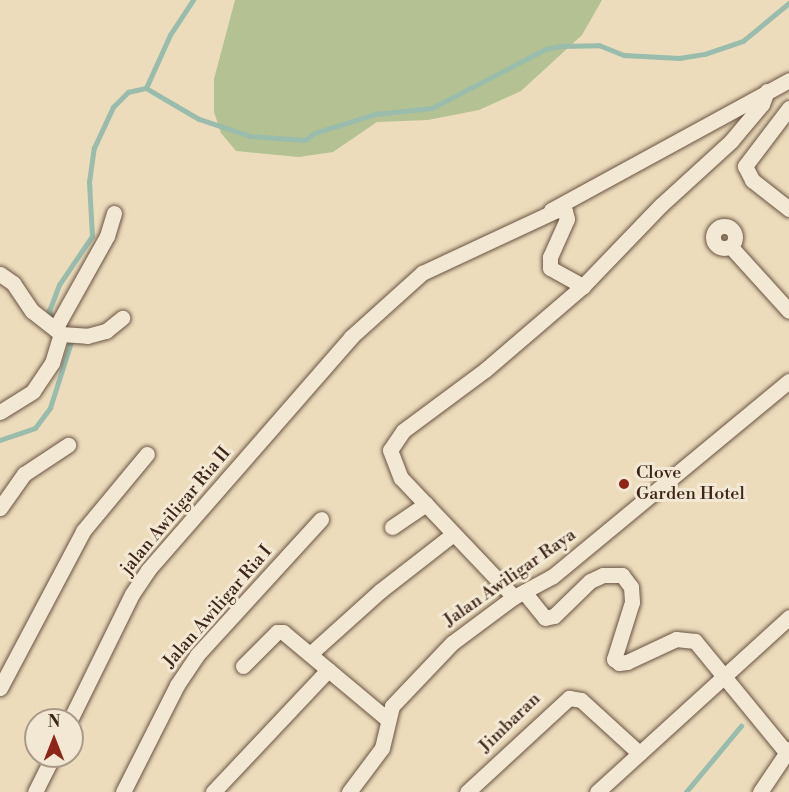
<!DOCTYPE html>
<html>
<head>
<meta charset="utf-8">
<style>
	body { margin:0 }
	#map { position:relative; width:789px; height:792px; overflow:hidden; background:#ecdcbc; font-family:"Libre Bodoni",serif }
	div>[style] { position:absolute }
	[style*='--x'] { left:calc(var(--x)*1px); top:calc(var(--y)*1px); width:calc(var(--w)*1px); rotate:calc(var(--a)*1deg) }
	.green>* { inset:0; background:#b4c193 }
	.stream>* { height:4.5px; margin:-2.25px; padding:0 2.25px; transform-origin:2.25px; border-radius:2.25px; background:#99bcac }
	.roads { filter:drop-shadow(0 0 2px #695342) drop-shadow(0 0 2px #695342) }
	.minor>* { height:15px; margin:-7.5px; padding:0 7.5px; transform-origin:7.5px; border-radius:7.5px; background:#f3e8d3 }
	.minor>.ring { margin:-7.5px; padding:0; box-sizing:content-box; background:none; border:15px solid #f3e8d3; border-radius:50% }
	.dots>* { width:16px; height:16px; translate:-50% -50%; box-sizing:border-box; border:3px solid #f3e8d3; border-radius:50% }
	span { translate:-50% -50%; white-space:nowrap; text-align:center; line-height:1.15; -webkit-text-stroke:6px #f3e8d3; paint-order:stroke }
	.poi-label { font-size:18px; color:#3d2519 }
	.left { translate:0 -50%; text-align:left }
	.street-label { font-size:18px; color:#3d2519 }
	.north { position:absolute; left:24px; top:708px; width:60px; height:60px; box-sizing:border-box; background:#f3e8d3; border:2px solid #aa9a89; border-radius:50%; rotate:0deg; font-size:16px; font-weight:700; line-height:24px; text-align:center; color:#3d2519 }
	.north::after { content:''; display:block; margin:auto; width:21px; height:27px; background:#8f2418; clip-path:polygon(50% 0,100% 100%,50% 72%,0 100%) }
</style>
</head>
<body>
<div id="map">
	<div class="green">
		<i style="clip-path:polygon(235px 0,602px 0,582px 35px,521px 91px,479px 110px,428px 120px,377px 122px,333px 152px,299px 157px,236px 151px,221px 133px,214px 112px,214px 79px)"></i>
	</div>
	<div class="stream">
		<i style="--x:146;--y:88;--w:58;--a:-65.6"></i>
		<i style="--x:170;--y:35;--w:42;--a:-56.7"></i>
		<i style="--x:53;--y:320;--w:10;--a:-114"></i>
		<i style="--x:49;--y:311;--w:28;--a:-69"></i>
		<i style="--x:59;--y:285;--w:59;--a:-56"></i>
		<i style="--x:92;--y:236;--w:54;--a:-93.2"></i>
		<i style="--x:89;--y:182;--w:34;--a:-82"></i>
		<i style="--x:94;--y:148;--w:45;--a:-65.1"></i>
		<i style="--x:113;--y:107;--w:21;--a:-45"></i>
		<i style="--x:128;--y:92;--w:18;--a:-13"></i>
		<i style="--x:146;--y:88;--w:61;--a:30.3"></i>
		<i style="--x:199;--y:119;--w:54;--a:18.4"></i>
		<i style="--x:250;--y:136;--w:55;--a:4.2"></i>
		<i style="--x:305;--y:140;--w:12;--a:-35"></i>
		<i style="--x:315;--y:133;--w:63;--a:-17.6"></i>
		<i style="--x:375;--y:114;--w:57;--a:-6"></i>
		<i style="--x:432;--y:108;--w:128;--a:-27.4"></i>
		<i style="--x:546;--y:49;--w:14;--a:-12"></i>
		<i style="--x:560;--y:46;--w:39;--a:-1"></i>
		<i style="--x:599;--y:45;--w:27;--a:22"></i>
		<i style="--x:624;--y:55;--w:55;--a:3.1"></i>
		<i style="--x:679;--y:58;--w:26;--a:-9"></i>
		<i style="--x:705;--y:54;--w:40;--a:-18.9"></i>
		<i style="--x:743;--y:41;--w:60;--a:-39.6"></i>
		<i style="--x:0;--y:440;--w:37;--a:-19"></i>
		<i style="--x:35;--y:428;--w:25;--a:-53"></i>
		<i style="--x:50;--y:408;--w:72;--a:-72.3"></i>
		<i style="--x:686;--y:792;--w:86;--a:-50.2"></i>
	</div>
	<div class="roads">
		<div class="minor">
			<i style="--x:789;--y:108;--w:73;--a:127.2"></i>
			<i style="--x:745;--y:166;--w:16;--a:63"></i>
			<i style="--x:752;--y:180;--w:47;--a:38.1"></i>
			<i style="--x:551;--y:210;--w:271;--a:-28.6"></i>
			<i class="ring" style="left:713px;top:226px;width:7px;height:7px"></i>
			<i style="--x:731;--y:247;--w:86;--a:47.8"></i>
			<i style="--x:0;--y:274;--w:16;--a:35"></i>
			<i style="--x:13;--y:283;--w:34;--a:56"></i>
			<i style="--x:32;--y:311;--w:37;--a:38"></i>
			<i style="--x:61;--y:334;--w:26;--a:4"></i>
			<i style="--x:87;--y:336;--w:20;--a:-15"></i>
			<i style="--x:106;--y:331;--w:21;--a:-39"></i>
			<i style="--x:583;--y:286;--w:112;--a:-46.1"></i>
			<i style="--x:661;--y:205;--w:95;--a:-42.4"></i>
			<i style="--x:731;--y:141;--w:48;--a:-50"></i>
			<i style="--x:762;--y:104;--w:14;--a:-69"></i>
			<i style="--x:55;--y:329;--w:107;--a:-60.8"></i>
			<i style="--x:107;--y:236;--w:24;--a:-73"></i>
			<i style="--x:0;--y:412;--w:39;--a:-32"></i>
			<i style="--x:33;--y:391;--w:34;--a:-56"></i>
			<i style="--x:52;--y:363;--w:30;--a:-73"></i>
			<i style="--x:0;--y:508;--w:42;--a:-54.8"></i>
			<i style="--x:24;--y:474;--w:53;--a:-33.4"></i>
			<i style="--x:392;--y:527;--w:41;--a:-34.1"></i>
			<i style="--x:524;--y:592;--w:33;--a:51"></i>
			<i style="--x:545;--y:618;--w:9;--a:-13"></i>
			<i style="--x:554;--y:616;--w:50;--a:-44.2"></i>
			<i style="--x:590;--y:581;--w:14;--a:-25"></i>
			<i style="--x:603;--y:575;--w:19;--a:0"></i>
			<i style="--x:622;--y:575;--w:15;--a:53"></i>
			<i style="--x:631;--y:587;--w:15;--a:86"></i>
			<i style="--x:632;--y:602;--w:60;--a:107.5"></i>
			<i style="--x:614;--y:659;--w:6;--a:39"></i>
			<i style="--x:619;--y:663;--w:8;--a:-7"></i>
			<i style="--x:627;--y:662;--w:54;--a:-25.1"></i>
			<i style="--x:676;--y:639;--w:19;--a:6"></i>
			<i style="--x:695;--y:641;--w:149;--a:50.7"></i>
			<i style="--x:310;--y:654;--w:94;--a:-42"></i>
			<i style="--x:380;--y:591;--w:91;--a:-37.9"></i>
			<i style="--x:243;--y:666;--w:48;--a:-45"></i>
			<i style="--x:277;--y:632;--w:6;--a:0"></i>
			<i style="--x:283;--y:632;--w:134;--a:39.9"></i>
			<i style="--x:0;--y:688;--w:178;--a:-62.1"></i>
			<i style="--x:83;--y:531;--w:100;--a:-50.3"></i>
			<i style="--x:70;--y:720;--w:140;--a:-63.8"></i>
			<i style="--x:132;--y:594;--w:29;--a:-56"></i>
			<i style="--x:148;--y:570;--w:309;--a:-48.9"></i>
			<i style="--x:351;--y:337;--w:96;--a:-42"></i>
			<i style="--x:422;--y:273;--w:149;--a:-25"></i>
			<i style="--x:557;--y:210;--w:8;--a:7"></i>
			<i style="--x:565;--y:211;--w:8;--a:76"></i>
			<i style="--x:567;--y:219;--w:42;--a:114.1"></i>
			<i style="--x:550;--y:257;--w:11;--a:90"></i>
			<i style="--x:550;--y:268;--w:38;--a:29"></i>
			<i style="--x:583;--y:286;--w:129;--a:139.4"></i>
			<i style="--x:485;--y:370;--w:102;--a:143.4"></i>
			<i style="--x:403;--y:431;--w:23;--a:124"></i>
			<i style="--x:390;--y:450;--w:30;--a:69"></i>
			<i style="--x:401;--y:478;--w:164;--a:46.5"></i>
			<i style="--x:35;--y:792;--w:40;--a:-63.4"></i>
			<i style="--x:123;--y:792;--w:120;--a:-63.2"></i>
			<i style="--x:177;--y:685;--w:36;--a:-56"></i>
			<i style="--x:197;--y:655;--w:184;--a:-47.6"></i>
			<i style="--x:213;--y:792;--w:168;--a:-46.7"></i>
			<i style="--x:349;--y:792;--w:55;--a:-53.1"></i>
			<i style="--x:382;--y:748;--w:43;--a:-76.6"></i>
			<i style="--x:392;--y:706;--w:87;--a:-46.4"></i>
			<i style="--x:452;--y:643;--w:77;--a:-36.6"></i>
			<i style="--x:514;--y:597;--w:44;--a:-28.3"></i>
			<i style="--x:553;--y:576;--w:306;--a:-39.6"></i>
			<i style="--x:467;--y:792;--w:139;--a:-42.7"></i>
			<i style="--x:569;--y:698;--w:12;--a:9"></i>
			<i style="--x:581;--y:700;--w:79;--a:42.4"></i>
			<i style="--x:597;--y:792;--w:260;--a:-42.3"></i>
			<i style="--x:760;--y:792;--w:52;--a:-56"></i>
		</div>
	</div>
	<div class="dots">
		<i style="left:624px;top:484px;background:#8f2418"></i>
	</div>
	<div class="poi-label">
		<span class="left" style="left:636px;top:484px">Clove<br>Garden Hotel</span>
	</div>
	<div class="street-label">
		<span style="left:176px;top:511px;rotate:-50deg">jalan Awiligar Ria II</span>
		<span style="left:510px;top:578px;rotate:-35deg">Jalan Awiligar Raya</span>
		<span style="left:218px;top:607px;rotate:-49deg">Jalan Awiligar Ria I</span>
		<span style="left:510px;top:723px;rotate:-44deg">Jimbaran</span>
	</div>
	<div class="north">N</div>
</div>
</body>
</html>
